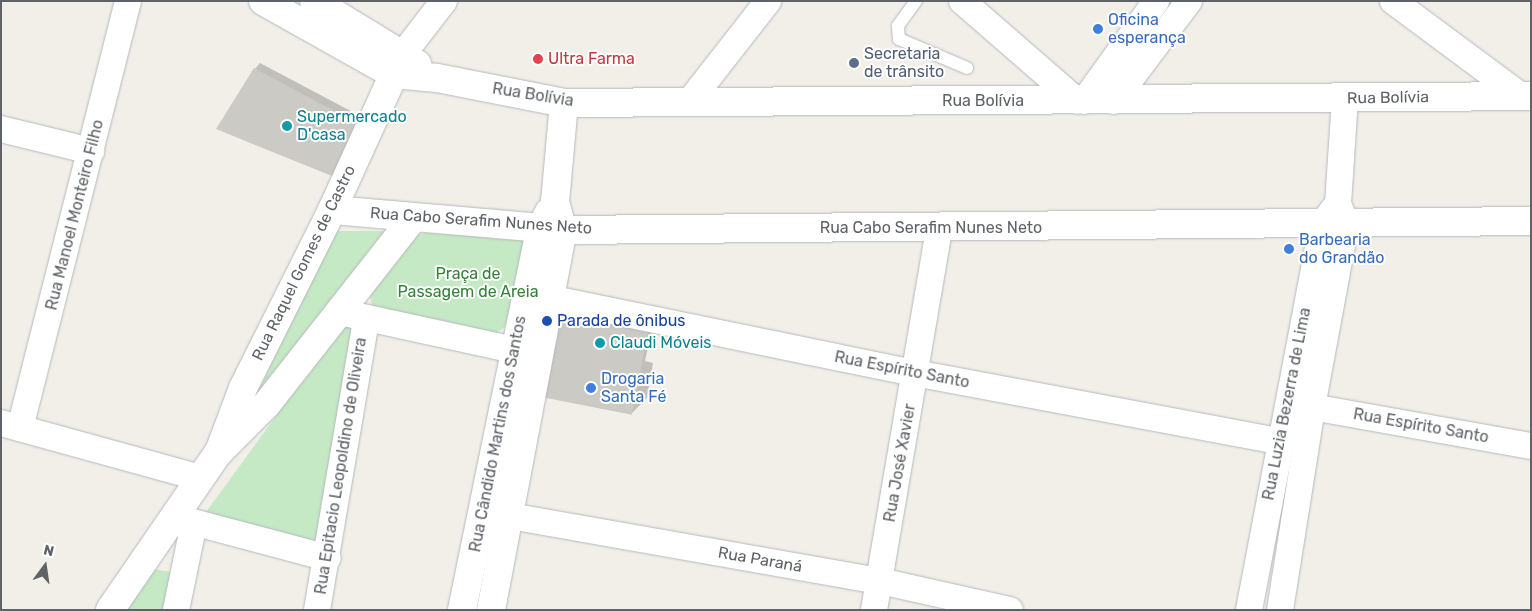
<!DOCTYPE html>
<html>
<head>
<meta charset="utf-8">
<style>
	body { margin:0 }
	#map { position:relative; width:1532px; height:611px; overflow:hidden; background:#f1efe8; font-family:Rubik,sans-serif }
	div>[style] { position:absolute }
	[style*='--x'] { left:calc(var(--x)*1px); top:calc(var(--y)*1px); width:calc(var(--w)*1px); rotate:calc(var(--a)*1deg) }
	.green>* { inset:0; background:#c5e8c5 }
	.shadow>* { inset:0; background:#0003 }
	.building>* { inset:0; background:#cccac5; transform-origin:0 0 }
	.roads { filter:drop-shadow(0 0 1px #b5b8bc) drop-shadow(0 0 1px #b5b8bc) }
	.lane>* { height:12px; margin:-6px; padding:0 6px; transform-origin:6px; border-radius:6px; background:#fff }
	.street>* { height:26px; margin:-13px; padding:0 13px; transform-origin:13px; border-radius:13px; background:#fff }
	.secondary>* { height:28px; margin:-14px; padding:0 14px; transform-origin:14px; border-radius:14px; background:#fff }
	.dots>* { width:14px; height:14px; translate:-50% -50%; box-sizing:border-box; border:2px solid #fff; border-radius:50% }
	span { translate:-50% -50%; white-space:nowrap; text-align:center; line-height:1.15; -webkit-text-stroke:4px #fff; paint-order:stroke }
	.shop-label { font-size:16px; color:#366cbe }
	.left { translate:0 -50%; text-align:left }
	.service-label { font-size:16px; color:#4e5e75 }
	.health-label { font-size:16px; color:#be3a42 }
	.street-label { font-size:16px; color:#5f6368 }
	.culture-label { font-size:16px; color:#0d838f }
	.park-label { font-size:16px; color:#348238 }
	.transit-label { font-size:16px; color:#164399 }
	.frame { position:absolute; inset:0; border:2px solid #5f6368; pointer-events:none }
	.north { position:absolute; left:20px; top:541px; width:50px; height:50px; -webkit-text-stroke:4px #fff; paint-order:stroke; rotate:14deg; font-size:14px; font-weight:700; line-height:20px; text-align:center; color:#5f6368 }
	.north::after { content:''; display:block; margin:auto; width:18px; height:22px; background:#5f6368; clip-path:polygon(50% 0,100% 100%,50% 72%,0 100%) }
</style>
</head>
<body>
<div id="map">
	<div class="green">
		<i style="clip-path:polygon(335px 231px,386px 231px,244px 421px)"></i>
		<i style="clip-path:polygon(426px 233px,525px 238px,510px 313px,504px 328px,494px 334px,373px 307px,370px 298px,373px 284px,412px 236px)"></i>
		<i style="clip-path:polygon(345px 321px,357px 324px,315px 549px,201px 519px)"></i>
		<i style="clip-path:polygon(146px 568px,171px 572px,164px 610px,118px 610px)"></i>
	</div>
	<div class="shadow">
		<i style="clip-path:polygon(260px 63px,362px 117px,337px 177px,255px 69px)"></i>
		<i style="clip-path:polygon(654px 319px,645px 361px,653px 363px,647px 398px,631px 414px,547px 397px)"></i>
	</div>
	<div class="building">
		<i style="clip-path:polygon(254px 68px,357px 123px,337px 178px,216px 129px)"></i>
		<i style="left:560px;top:307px;width:91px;height:92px;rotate:11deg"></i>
	</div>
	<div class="roads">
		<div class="lane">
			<i style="--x:916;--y:1;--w:31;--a:126"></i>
			<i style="--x:898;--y:26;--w:13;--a:86"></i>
			<i style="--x:899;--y:39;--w:74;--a:23.1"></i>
		</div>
		<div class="street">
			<i style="--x:962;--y:1;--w:152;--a:41"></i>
			<i style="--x:1393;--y:1;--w:159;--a:36.6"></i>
			<i style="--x:403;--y:54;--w:67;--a:-52.3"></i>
			<i style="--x:690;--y:101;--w:127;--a:-52"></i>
			<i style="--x:1084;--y:101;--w:123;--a:-54.2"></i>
			<i style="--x:1114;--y:101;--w:125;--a:-53.1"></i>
			<i style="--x:1;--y:129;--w:93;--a:13.7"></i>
			<i style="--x:529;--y:294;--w:394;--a:11.6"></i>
			<i style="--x:915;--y:373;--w:370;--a:10.6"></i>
			<i style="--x:349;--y:314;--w:169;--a:12.3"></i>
			<i style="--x:1312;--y:407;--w:222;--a:10.1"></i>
			<i style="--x:1;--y:423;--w:207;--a:15.4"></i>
			<i style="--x:20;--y:428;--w:440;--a:-75.8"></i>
			<i style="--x:510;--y:516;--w:376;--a:10"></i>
			<i style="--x:880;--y:581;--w:133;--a:12.6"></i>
			<i style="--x:174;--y:517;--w:159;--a:14.9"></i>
			<i style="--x:176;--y:610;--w:89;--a:-78.3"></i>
			<i style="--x:317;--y:610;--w:295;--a:-80.4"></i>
			<i style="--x:874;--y:610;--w:387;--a:-80.3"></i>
			<i style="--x:1249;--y:610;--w:394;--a:-79.2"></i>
			<i style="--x:1323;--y:223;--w:20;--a:-53"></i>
			<i style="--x:1280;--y:610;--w:206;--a:-81"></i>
			<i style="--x:1312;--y:407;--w:187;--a:-79.5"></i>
			<i style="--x:1346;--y:223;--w:21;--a:-113"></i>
			<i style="--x:1338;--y:204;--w:105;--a:-86.2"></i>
		</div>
		<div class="secondary">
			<i style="--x:263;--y:1;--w:149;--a:29.3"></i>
			<i style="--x:393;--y:74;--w:44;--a:5.2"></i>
			<i style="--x:437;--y:78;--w:129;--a:11.1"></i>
			<i style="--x:564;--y:103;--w:967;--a:-0.41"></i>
			<i style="--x:314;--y:1;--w:121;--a:31.5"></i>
			<i style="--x:332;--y:210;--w:232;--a:4.9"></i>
			<i style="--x:563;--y:230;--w:968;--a:-0.53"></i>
			<i style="--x:219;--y:452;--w:68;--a:-69.4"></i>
			<i style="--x:243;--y:388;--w:199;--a:-63.4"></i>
			<i style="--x:332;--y:210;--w:171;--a:-65.5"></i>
			<i style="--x:110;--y:610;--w:191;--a:-55.5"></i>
			<i style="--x:218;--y:453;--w:68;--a:-45"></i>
			<i style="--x:266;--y:405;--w:238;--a:-51.8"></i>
			<i style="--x:462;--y:610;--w:389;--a:-78.4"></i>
			<i style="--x:540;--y:229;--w:19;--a:-62"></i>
			<i style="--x:491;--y:610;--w:387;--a:-79.3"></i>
			<i style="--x:563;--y:230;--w:29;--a:-106"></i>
			<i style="--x:555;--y:202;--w:99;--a:-84.8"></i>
		</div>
	</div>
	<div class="dots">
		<i style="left:1098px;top:29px;background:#3f7fe0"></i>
		<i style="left:538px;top:59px;background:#e0444e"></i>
		<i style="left:854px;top:63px;background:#5c6f8a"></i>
		<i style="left:287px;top:126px;background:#0f9aa8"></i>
		<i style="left:1289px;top:249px;background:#3f7fe0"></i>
		<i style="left:547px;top:321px;background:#1a4fb4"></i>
		<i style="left:600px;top:343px;background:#0f9aa8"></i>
		<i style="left:591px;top:388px;background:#3f7fe0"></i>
	</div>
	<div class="shop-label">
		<span class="left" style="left:1108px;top:29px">Oficina<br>esperança</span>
		<span class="left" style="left:1299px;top:249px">Barbearia<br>do Grandão</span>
		<span class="left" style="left:601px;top:388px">Drogaria<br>Santa Fé</span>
	</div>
	<div class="service-label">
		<span class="left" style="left:864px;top:63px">Secretaria<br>de trânsito</span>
	</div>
	<div class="health-label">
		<span class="left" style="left:548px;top:59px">Ultra Farma</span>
	</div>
	<div class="street-label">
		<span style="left:533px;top:95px;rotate:9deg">Rua Bolívia</span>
		<span style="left:1388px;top:98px;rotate:-1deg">Rua Bolívia</span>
		<span style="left:983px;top:101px">Rua Bolívia</span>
		<span style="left:75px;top:215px;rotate:-76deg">Rua Manoel Monteiro Filho</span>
		<span style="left:481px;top:221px;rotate:4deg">Rua Cabo Serafim Nunes Neto</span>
		<span style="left:931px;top:228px">Rua Cabo Serafim Nunes Neto</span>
		<span style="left:304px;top:263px;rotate:-64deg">Rua Raquel Gomes de Castro</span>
		<span style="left:902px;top:370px;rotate:11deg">Rua Espírito Santo</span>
		<span style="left:1287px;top:404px;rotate:-79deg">Rua Luzia Bezerra de Lima</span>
		<span style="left:1421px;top:426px;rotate:10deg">Rua Espírito Santo</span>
		<span style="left:498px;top:434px;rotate:-79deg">Rua Cândido Martins dos Santos</span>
		<span style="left:900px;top:463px;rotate:-80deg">Rua José Xavier</span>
		<span style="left:341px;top:466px;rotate:-81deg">Rua Epitacio Leopoldino de Oliveira</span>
		<span style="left:760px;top:560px;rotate:10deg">Rua Paraná</span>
	</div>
	<div class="culture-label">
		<span class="left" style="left:297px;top:126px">Supermercado<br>D'casa</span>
		<span class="left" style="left:610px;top:343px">Claudi Móveis</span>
	</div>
	<div class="park-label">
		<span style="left:468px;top:283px">Praça de<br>Passagem de Areia</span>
	</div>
	<div class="transit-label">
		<span class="left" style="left:557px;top:321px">Parada de ônibus</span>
	</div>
	<div class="frame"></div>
	<div class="north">N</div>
</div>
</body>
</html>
